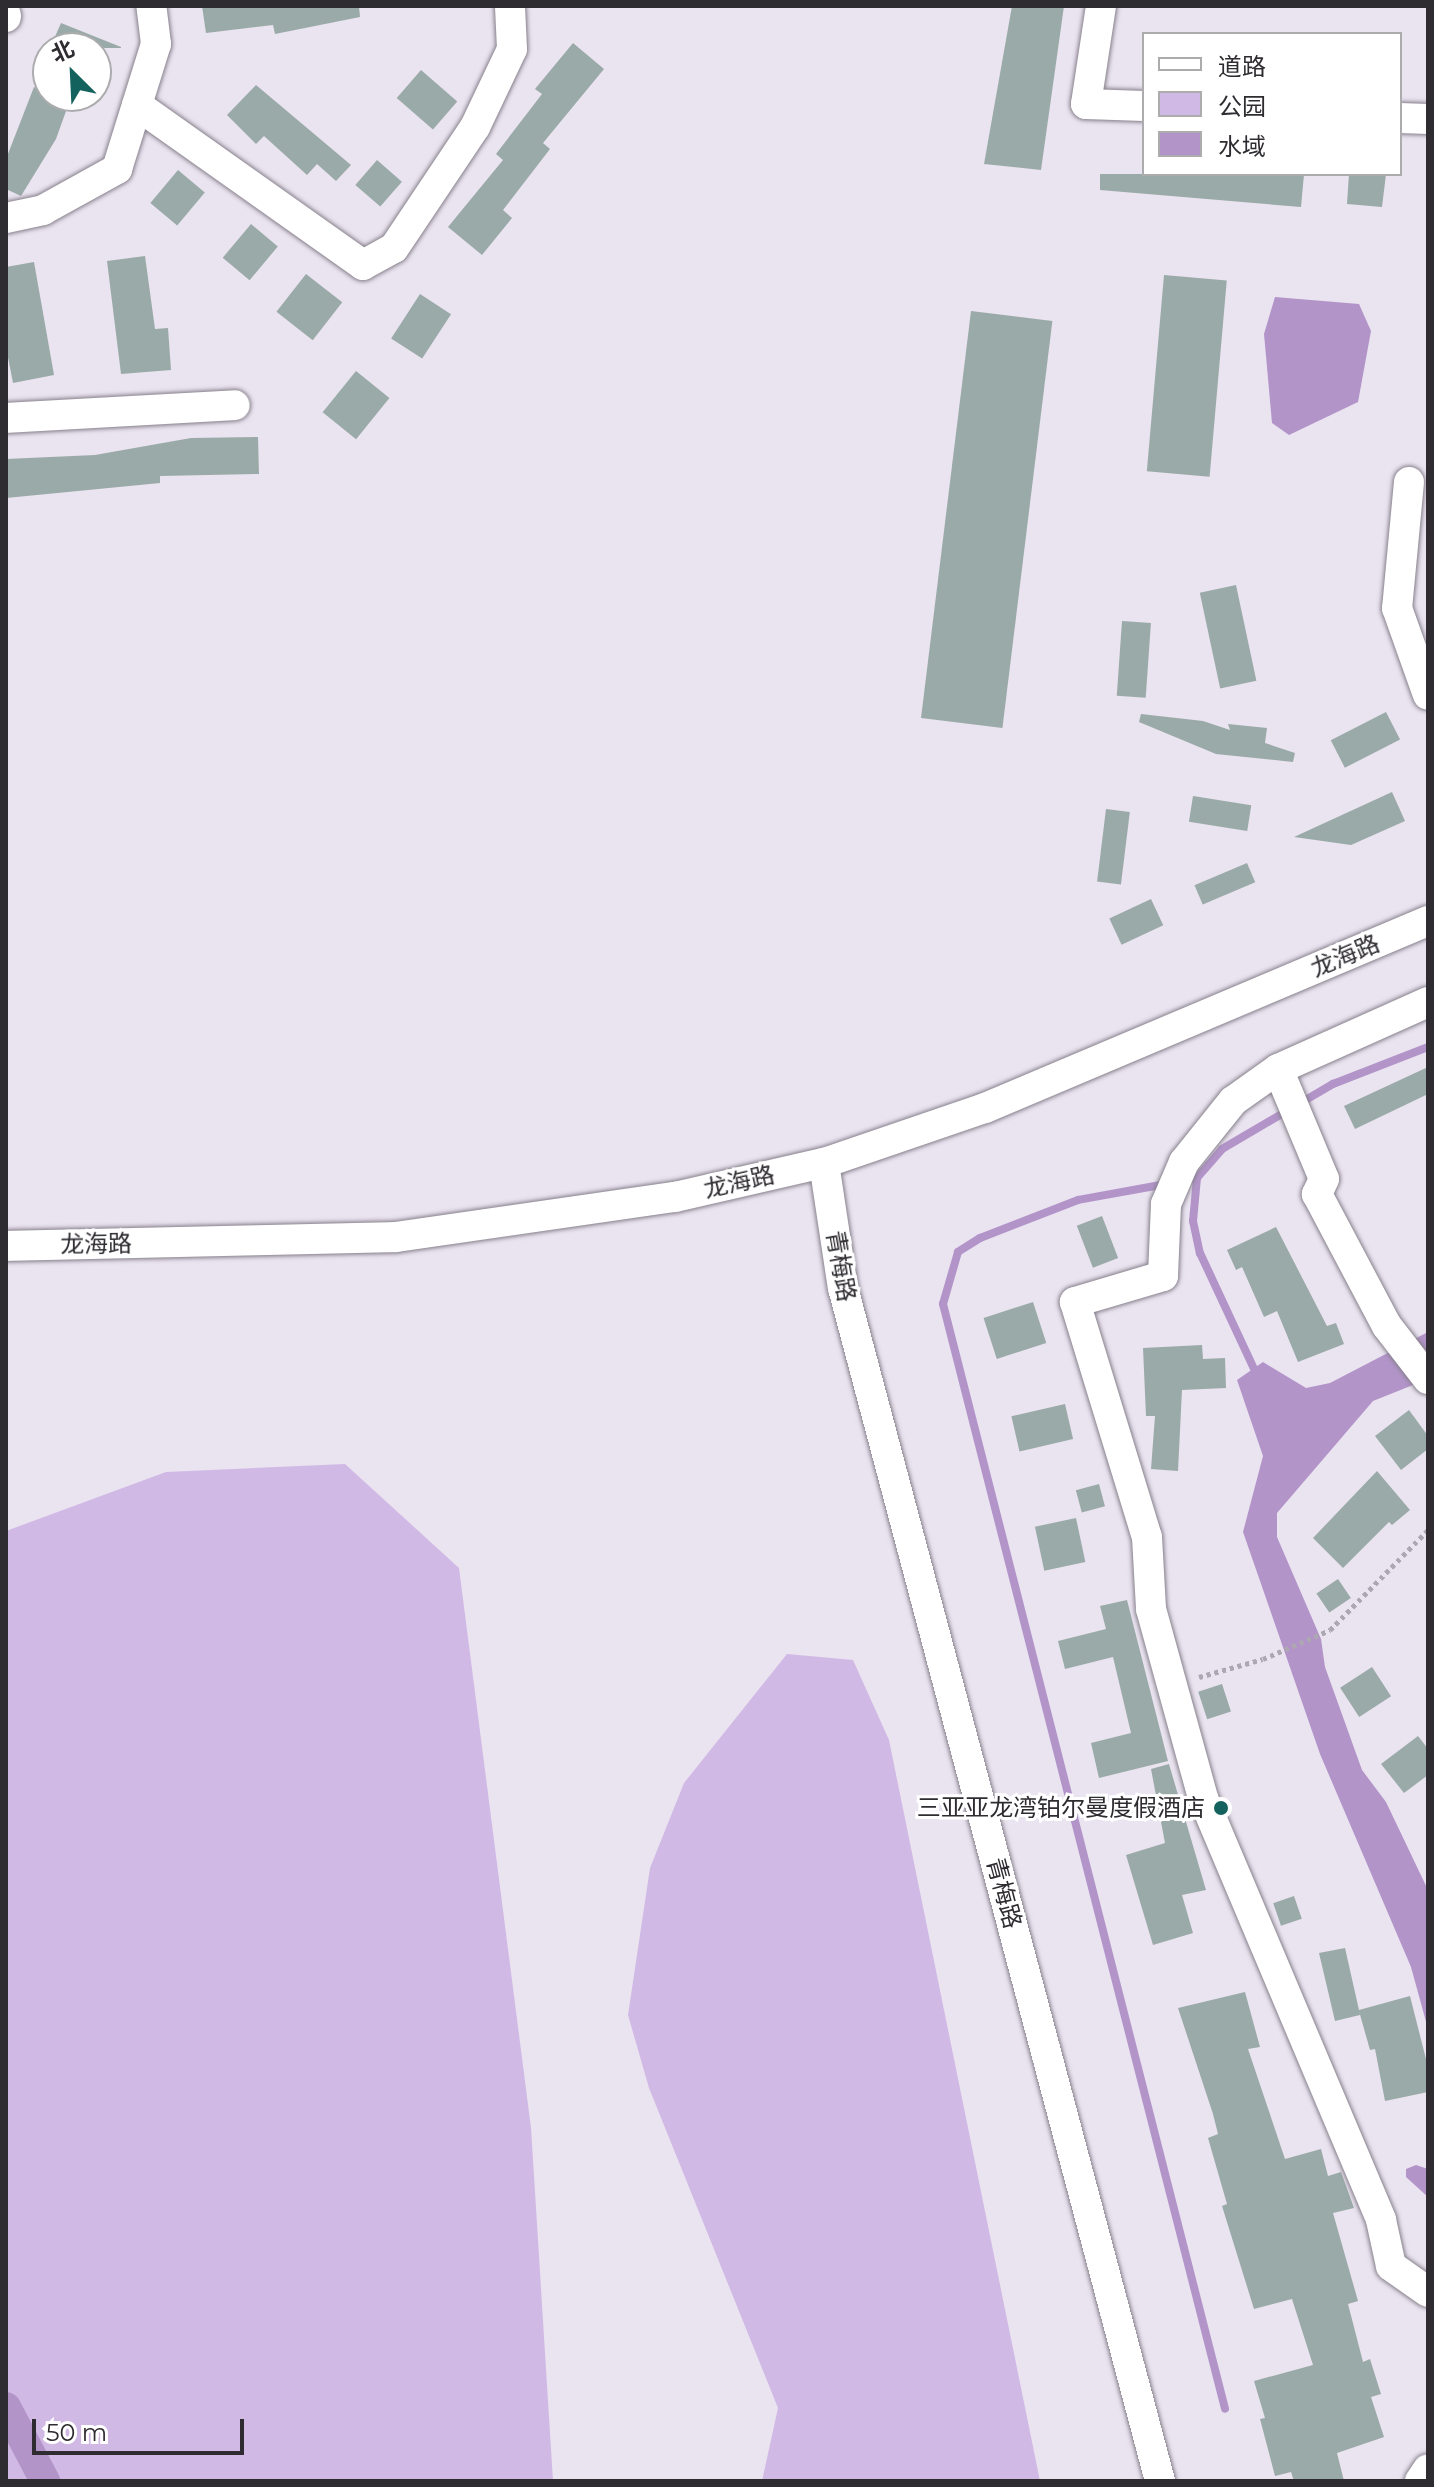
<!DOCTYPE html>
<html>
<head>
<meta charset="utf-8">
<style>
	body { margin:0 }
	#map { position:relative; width:1434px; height:2487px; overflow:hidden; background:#eae3f0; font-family:Montserrat,"Noto Sans SC",sans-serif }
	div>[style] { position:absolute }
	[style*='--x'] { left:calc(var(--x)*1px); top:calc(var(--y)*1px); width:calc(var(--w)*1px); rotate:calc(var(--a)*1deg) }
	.green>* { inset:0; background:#d1b9e5 }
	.water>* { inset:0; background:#b294c9 }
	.stream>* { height:8px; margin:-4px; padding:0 4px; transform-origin:4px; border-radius:4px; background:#b294c9 }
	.canal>* { height:30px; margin:-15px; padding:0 15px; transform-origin:15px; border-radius:15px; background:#b294c9 }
	.building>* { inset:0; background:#9aaaa8; transform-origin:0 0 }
	.path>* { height:5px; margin-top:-2.5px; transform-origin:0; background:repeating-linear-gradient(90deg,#ada7b2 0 4px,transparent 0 8px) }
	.roads { filter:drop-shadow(0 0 2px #87818c) drop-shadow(0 0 2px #87818c) }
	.minor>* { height:30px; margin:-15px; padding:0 15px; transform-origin:15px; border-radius:15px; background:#fff }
	.dots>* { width:22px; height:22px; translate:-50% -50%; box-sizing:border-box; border:4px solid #fff; border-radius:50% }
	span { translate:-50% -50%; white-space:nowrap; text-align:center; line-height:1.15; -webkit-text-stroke:6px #fff; paint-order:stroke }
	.street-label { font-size:24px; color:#2f2c31 }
	.poi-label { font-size:24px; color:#2f2c31 }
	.right { translate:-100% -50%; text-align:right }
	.frame { position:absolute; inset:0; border:8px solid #2f2c31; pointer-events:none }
	.legend { position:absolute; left:1142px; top:32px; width:260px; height:144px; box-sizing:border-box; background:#fff; border:2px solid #acabad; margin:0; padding:10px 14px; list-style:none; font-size:24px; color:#2f2c31 }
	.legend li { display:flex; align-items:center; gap:16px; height:40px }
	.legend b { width:40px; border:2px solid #acabad }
	.north { position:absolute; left:32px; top:32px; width:80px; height:80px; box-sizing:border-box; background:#fff; border:2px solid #acabad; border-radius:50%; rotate:336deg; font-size:22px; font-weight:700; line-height:32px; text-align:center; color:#2f2c31 }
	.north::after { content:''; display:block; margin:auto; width:28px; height:36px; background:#14625d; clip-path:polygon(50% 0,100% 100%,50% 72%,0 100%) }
	.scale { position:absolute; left:32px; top:2419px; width:212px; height:36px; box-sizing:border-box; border:4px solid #2f2c31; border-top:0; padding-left:10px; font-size:24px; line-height:28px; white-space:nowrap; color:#2f2c31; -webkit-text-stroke:6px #fff; paint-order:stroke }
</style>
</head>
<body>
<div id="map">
	<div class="green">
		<i style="clip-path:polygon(345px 1464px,459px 1568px,531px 2128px,553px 2481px,6px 2481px,6px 1531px,166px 1472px)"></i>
		<i style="clip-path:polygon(787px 1654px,853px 1660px,889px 1740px,1040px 2481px,762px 2481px,778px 2408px,649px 2088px,628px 2015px,650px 1868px,684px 1783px)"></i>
	</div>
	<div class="water">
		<i style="clip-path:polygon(1275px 297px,1359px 304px,1371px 331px,1358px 402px,1289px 435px,1272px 423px,1264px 334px)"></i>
		<i style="clip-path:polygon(1428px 1332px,1428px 1379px,1373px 1401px,1277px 1513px,1277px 1537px,1321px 1639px,1325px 1667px,1362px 1770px,1386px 1802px,1428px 1890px,1428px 2029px,1411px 1967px,1320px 1754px,1243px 1532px,1263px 1456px,1237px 1380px,1263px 1362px,1306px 1388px,1330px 1383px)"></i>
		<i style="clip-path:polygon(1416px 2165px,1428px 2169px,1428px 2197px,1406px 2177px,1406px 2169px)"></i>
	</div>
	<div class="stream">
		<i style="--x:1197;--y:1178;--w:43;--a:95.3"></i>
		<i style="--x:1193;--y:1221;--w:33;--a:78"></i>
		<i style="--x:1200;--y:1253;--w:135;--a:65"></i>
		<i style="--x:1183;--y:1180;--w:14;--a:-8"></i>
		<i style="--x:1197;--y:1178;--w:38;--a:-49"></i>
		<i style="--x:1222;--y:1149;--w:129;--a:-30.4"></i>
		<i style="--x:1333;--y:1084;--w:102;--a:-21.3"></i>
		<i style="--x:1166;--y:1184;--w:89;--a:169.7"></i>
		<i style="--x:1078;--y:1200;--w:105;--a:158.8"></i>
		<i style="--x:980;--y:1238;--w:26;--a:148"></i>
		<i style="--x:958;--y:1252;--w:54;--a:106.1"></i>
		<i style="--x:943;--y:1304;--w:1140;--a:75.68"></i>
	</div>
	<div class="canal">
		<i style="--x:6;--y:2407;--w:84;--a:62.2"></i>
	</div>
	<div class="building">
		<i style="clip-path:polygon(202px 6px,359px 6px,360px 17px,275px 34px,273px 25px,206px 33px)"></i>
		<i style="clip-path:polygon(1012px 6px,1064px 6px,1041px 170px,984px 164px)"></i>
		<i style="clip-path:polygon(61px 23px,121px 47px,121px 48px,50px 48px)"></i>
		<i style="clip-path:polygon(573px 43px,604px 69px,543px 143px,550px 149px,503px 210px,512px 218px,482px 255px,448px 227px,503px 160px,496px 154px,542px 94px,535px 89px)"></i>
		<i style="left:421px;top:70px;width:48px;height:37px;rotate:41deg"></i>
		<i style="clip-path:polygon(256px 85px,351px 165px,336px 181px,317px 164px,307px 175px,264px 136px,256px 144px,227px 115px)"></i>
		<i style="clip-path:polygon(34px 87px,70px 100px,56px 139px,21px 196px,6px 189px,6px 159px)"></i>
		<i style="left:377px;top:160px;width:33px;height:33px;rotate:41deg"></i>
		<i style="left:178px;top:170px;width:35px;height:43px;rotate:40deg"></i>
		<i style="clip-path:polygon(1100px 174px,1304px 174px,1301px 207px,1100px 190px)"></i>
		<i style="clip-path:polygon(1349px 174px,1386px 174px,1382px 207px,1347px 204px)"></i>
		<i style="left:251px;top:224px;width:35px;height:44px;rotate:40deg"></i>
		<i style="clip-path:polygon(145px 256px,155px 329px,168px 328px,171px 370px,121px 374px,107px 261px)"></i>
		<i style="clip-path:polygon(34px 262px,54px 375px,13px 383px,6px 347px,6px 267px)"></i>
		<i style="left:306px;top:274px;width:46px;height:48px;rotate:38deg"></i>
		<i style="left:1164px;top:275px;width:63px;height:197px;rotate:5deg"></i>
		<i style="left:420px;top:294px;width:37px;height:53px;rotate:33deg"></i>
		<i style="left:971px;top:311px;width:82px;height:410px;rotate:7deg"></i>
		<i style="left:356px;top:371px;width:43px;height:53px;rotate:39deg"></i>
		<i style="clip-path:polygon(258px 437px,259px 474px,160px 476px,160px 483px,6px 498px,6px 459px,95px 455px,191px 438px)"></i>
		<i style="left:1236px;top:585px;width:98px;height:37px;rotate:78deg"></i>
		<i style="left:1122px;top:621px;width:29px;height:75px;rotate:4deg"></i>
		<i style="left:1386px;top:712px;width:31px;height:62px;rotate:63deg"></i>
		<i style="clip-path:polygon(1141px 714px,1203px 721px,1230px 730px,1228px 724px,1267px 728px,1265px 743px,1295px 753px,1293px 762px,1216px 754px,1139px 722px)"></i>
		<i style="clip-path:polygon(1392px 792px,1405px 821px,1351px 845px,1294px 837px)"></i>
		<i style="left:1193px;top:796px;width:59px;height:26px;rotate:9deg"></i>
		<i style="left:1106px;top:809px;width:24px;height:73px;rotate:7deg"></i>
		<i style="left:1247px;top:863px;width:21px;height:57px;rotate:67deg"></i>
		<i style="left:1151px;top:899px;width:29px;height:46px;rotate:65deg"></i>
		<i style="clip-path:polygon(1428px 1067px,1428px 1094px,1355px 1129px,1344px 1106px)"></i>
		<i style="left:1102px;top:1216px;width:45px;height:27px;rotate:69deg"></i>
		<i style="clip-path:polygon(1276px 1227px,1327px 1326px,1336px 1323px,1344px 1344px,1298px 1362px,1277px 1311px,1264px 1317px,1242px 1267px,1236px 1270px,1227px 1250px)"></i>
		<i style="left:1033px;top:1302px;width:43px;height:52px;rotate:72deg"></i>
		<i style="clip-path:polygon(1202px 1345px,1203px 1359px,1225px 1358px,1226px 1388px,1182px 1390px,1178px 1471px,1151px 1469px,1155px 1416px,1146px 1416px,1143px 1348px)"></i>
		<i style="left:1065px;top:1404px;width:36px;height:55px;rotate:77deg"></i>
		<i style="clip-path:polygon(1409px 1410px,1428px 1436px,1428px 1449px,1401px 1470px,1375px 1436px)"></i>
		<i style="clip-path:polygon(1377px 1471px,1410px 1510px,1392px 1525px,1389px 1522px,1343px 1568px,1313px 1538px)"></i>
		<i style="left:1099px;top:1484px;width:23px;height:24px;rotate:75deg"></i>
		<i style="left:1076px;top:1518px;width:45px;height:42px;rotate:78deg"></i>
		<i style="left:1338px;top:1579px;width:23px;height:26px;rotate:56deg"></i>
		<i style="clip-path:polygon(1127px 1600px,1168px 1761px,1099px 1778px,1091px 1743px,1131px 1733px,1113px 1657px,1065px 1669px,1058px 1641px,1106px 1629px,1100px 1606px)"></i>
		<i style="left:1372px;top:1667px;width:35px;height:38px;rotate:57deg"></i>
		<i style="left:1222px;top:1684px;width:29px;height:25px;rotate:72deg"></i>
		<i style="clip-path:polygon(1418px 1736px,1428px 1749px,1428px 1775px,1404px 1793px,1381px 1764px)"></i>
		<i style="clip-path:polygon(1169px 1764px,1206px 1890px,1182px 1895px,1193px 1933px,1153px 1945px,1126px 1855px,1165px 1843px,1151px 1769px)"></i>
		<i style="left:1294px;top:1896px;width:24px;height:22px;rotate:71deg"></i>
		<i style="clip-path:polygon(1345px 1948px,1359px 2010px,1410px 1996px,1428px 2067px,1428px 2092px,1385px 2101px,1375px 2049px,1370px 2050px,1359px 2011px,1360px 2015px,1335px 2021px,1319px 1953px)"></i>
		<i style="clip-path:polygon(1245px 1992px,1260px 2047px,1248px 2049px,1285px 2159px,1321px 2149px,1328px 2176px,1341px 2172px,1354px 2208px,1333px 2213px,1358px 2301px,1348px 2304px,1363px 2362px,1370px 2359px,1381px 2394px,1371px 2397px,1384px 2437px,1337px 2453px,1344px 2481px,1294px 2481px,1291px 2472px,1275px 2476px,1260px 2419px,1265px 2418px,1254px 2381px,1313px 2365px,1292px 2299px,1254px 2309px,1222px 2206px,1227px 2204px,1208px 2138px,1218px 2134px,1213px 2114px,1178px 2008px)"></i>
	</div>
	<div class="path">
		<i style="--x:1199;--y:1677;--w:66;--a:-15.7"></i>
		<i style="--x:1263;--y:1659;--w:73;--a:-23.4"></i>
		<i style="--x:1330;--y:1630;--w:140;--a:-45.6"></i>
	</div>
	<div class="roads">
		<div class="minor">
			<i style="--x:1101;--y:6;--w:99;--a:98.7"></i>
			<i style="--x:1086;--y:104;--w:58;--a:2"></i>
			<i style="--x:6;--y:17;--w:2;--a:-90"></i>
			<i style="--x:137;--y:105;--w:277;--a:35.3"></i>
			<i style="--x:363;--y:265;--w:35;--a:-29"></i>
			<i style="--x:394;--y:248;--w:146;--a:-56.2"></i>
			<i style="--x:475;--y:127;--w:86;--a:-64.6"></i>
			<i style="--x:512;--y:49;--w:43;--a:-92.7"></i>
			<i style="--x:1400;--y:118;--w:28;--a:2"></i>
			<i style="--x:6;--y:218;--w:38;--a:-12"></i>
			<i style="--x:43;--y:210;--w:85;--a:-29"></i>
			<i style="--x:117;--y:169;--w:131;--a:-72.7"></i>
			<i style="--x:156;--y:44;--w:38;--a:-97"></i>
			<i style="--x:6;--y:418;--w:229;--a:-3.2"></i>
			<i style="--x:1409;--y:482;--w:127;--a:95.4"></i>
			<i style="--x:1397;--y:608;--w:92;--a:70.4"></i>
			<i style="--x:1428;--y:1002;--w:164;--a:155.9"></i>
			<i style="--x:1278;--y:1069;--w:55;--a:144.6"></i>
			<i style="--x:1233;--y:1101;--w:78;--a:128.8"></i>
			<i style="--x:1184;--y:1162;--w:46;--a:113.2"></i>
			<i style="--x:1166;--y:1204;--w:72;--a:92.4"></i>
			<i style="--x:1163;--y:1276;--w:92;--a:163.5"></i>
			<i style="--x:1075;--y:1302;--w:246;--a:73"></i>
			<i style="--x:1147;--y:1537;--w:72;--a:86.8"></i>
			<i style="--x:1151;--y:1609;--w:196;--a:74.6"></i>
			<i style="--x:1203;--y:1798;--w:458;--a:67.1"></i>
			<i style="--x:1381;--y:2220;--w:47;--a:77.7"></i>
			<i style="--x:1391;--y:2266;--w:45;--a:35.1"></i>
			<i style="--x:1278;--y:1069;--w:119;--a:67.3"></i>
			<i style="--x:1324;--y:1179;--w:17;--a:115"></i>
			<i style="--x:1317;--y:1194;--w:149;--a:62.1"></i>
			<i style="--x:1387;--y:1326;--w:67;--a:52.3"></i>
			<i style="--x:824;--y:1163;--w:126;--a:81.4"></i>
			<i style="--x:843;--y:1288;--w:1234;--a:75.12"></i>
			<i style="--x:6;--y:1246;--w:390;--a:-1.3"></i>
			<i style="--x:396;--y:1237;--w:282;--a:-8.2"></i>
			<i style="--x:675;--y:1197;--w:153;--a:-12.9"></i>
			<i style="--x:824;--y:1163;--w:170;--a:-18.9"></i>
			<i style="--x:985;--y:1108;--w:481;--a:-22.9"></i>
			<i style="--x:1420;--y:2481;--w:14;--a:-56"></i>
		</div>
	</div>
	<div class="dots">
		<i style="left:1221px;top:1808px;background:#14625d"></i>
	</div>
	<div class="street-label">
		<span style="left:1345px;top:956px;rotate:-23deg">龙海路</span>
		<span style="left:739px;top:1182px;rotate:-13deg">龙海路</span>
		<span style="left:96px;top:1244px;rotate:-1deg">龙海路</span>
		<span style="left:841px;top:1266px;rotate:80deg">青梅路</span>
		<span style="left:1004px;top:1893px;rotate:75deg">青梅路</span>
	</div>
	<div class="poi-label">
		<span class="right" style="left:1205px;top:1808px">三亚亚龙湾铂尔曼度假酒店</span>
	</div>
	<div class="frame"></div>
	<ul class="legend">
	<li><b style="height:10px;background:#fff"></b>道路</li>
	<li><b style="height:22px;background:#d1b9e5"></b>公园</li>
	<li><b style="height:22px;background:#b294c9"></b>水域</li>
	</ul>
	<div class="north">北</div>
	<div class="scale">50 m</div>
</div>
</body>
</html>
